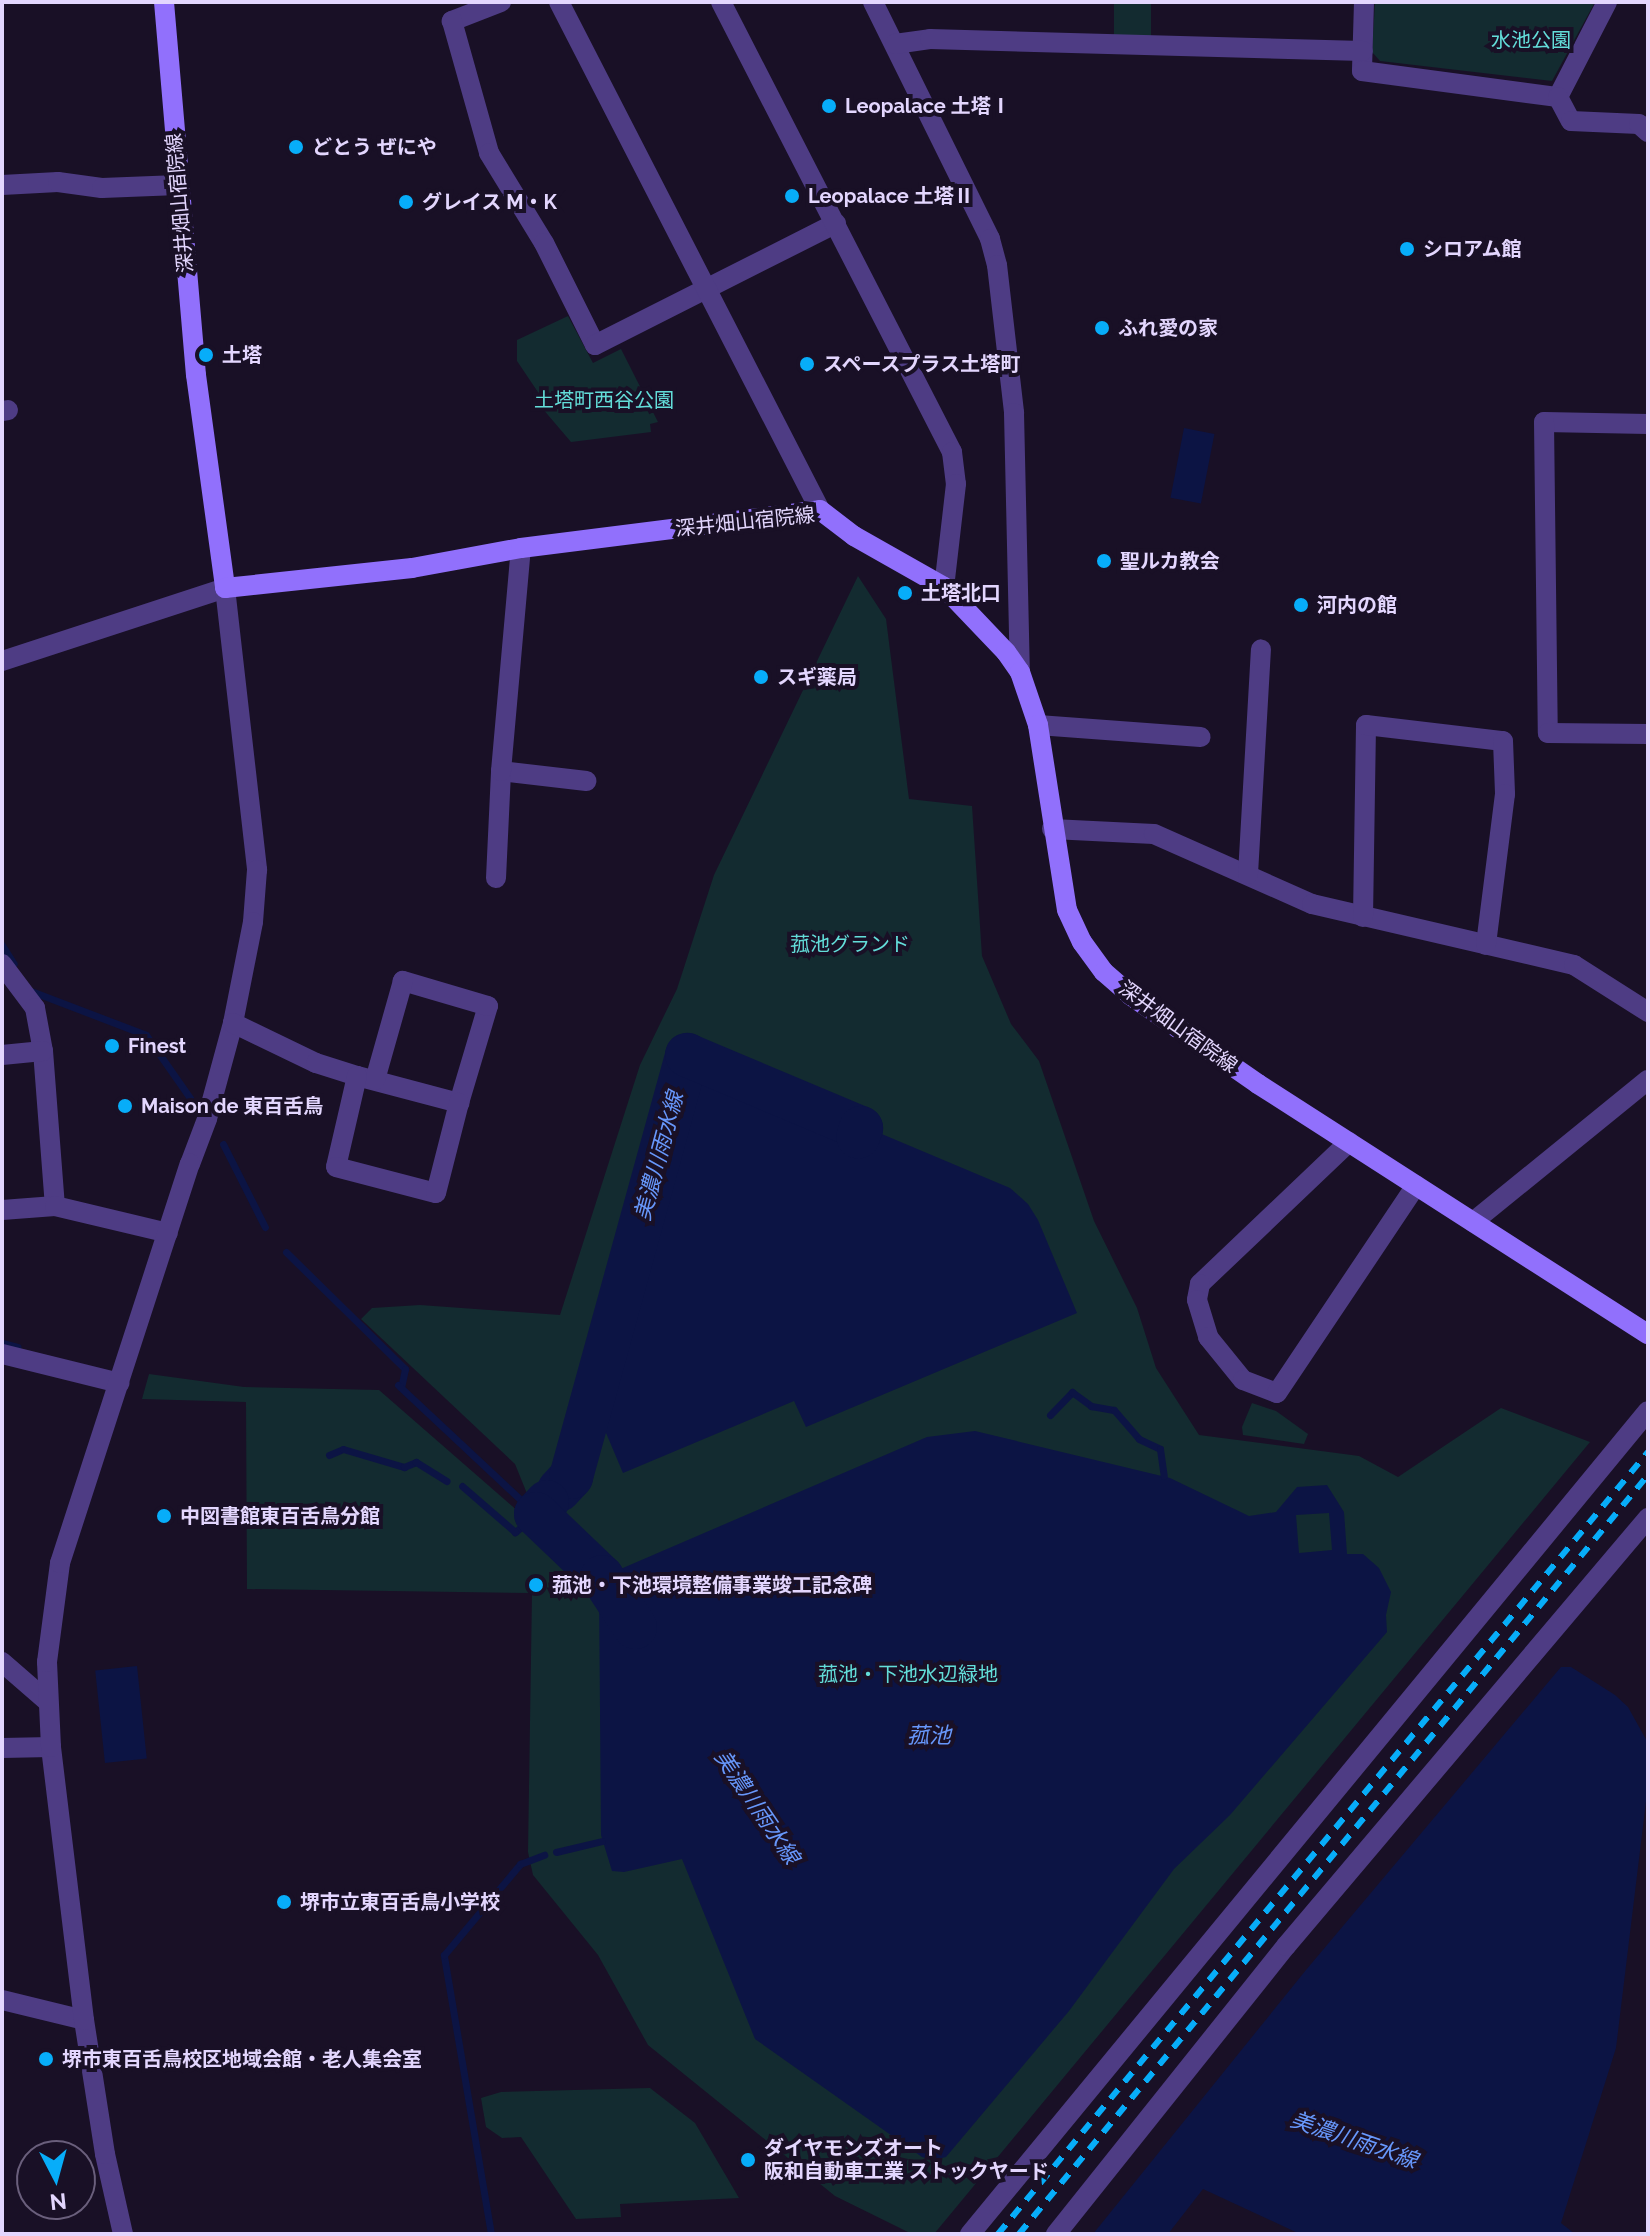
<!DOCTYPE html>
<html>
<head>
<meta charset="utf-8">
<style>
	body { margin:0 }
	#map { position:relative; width:1650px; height:2236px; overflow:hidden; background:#191026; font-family:Raleway,"Noto Sans JP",sans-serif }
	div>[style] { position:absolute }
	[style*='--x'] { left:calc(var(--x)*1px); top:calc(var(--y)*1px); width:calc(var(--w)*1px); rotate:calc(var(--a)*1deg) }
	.green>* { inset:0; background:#132b30; transform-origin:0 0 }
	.water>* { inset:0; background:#0c1444; transform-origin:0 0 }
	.stream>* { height:7px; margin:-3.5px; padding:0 3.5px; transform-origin:3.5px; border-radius:3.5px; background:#0c1444 }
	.river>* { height:44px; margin:-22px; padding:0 22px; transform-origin:22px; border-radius:22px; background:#0c1444 }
	.minor>* { height:20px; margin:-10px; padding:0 10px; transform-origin:10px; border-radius:10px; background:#4e3c84 }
	.tertiary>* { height:20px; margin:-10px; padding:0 10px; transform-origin:10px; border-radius:10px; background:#4e3c84 }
	.secondary>* { height:20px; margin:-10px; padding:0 10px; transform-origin:10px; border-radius:10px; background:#9170fc }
	.rail>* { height:6px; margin-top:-3px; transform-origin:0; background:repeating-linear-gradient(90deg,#07adf9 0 12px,transparent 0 22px) }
	.dots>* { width:22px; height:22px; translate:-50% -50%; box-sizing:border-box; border:4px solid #191026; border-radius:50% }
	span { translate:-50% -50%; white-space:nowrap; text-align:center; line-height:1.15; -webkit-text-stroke:8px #191026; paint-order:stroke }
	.park-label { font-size:20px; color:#63ddd9 }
	.poi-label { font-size:20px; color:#e3d6fe; font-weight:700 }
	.left { translate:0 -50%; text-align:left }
	.street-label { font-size:20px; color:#e3d6fe }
	.water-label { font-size:22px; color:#6797fb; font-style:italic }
	.frame { position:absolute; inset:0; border:4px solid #e3d6fe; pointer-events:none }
	.north { position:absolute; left:16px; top:2140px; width:80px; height:80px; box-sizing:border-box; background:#191026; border:2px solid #6a5f7c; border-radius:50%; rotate:174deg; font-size:22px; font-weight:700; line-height:32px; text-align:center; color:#e3d6fe }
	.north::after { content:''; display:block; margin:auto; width:28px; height:36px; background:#07adf9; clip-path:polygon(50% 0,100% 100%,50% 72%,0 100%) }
</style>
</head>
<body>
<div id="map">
	<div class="green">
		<i style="left:1114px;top:2px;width:37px;height:34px"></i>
		<i style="clip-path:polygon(1375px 2px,1595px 2px,1552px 81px,1380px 61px,1372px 52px)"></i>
		<i style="clip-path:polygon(568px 316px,593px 363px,621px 349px,658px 422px,650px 424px,651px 432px,571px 442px,542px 408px,546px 404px,517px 361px,517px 340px)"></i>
		<i style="clip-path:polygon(858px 576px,886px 619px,909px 799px,972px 806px,982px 956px,1011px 1024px,1039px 1061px,1094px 1221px,1137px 1308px,1156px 1368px,1199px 1435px,1359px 1456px,1398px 1477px,1501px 1408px,1590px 1442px,934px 2234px,912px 2234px,835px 2196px,648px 2045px,598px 1955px,533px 1875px,528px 1852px,532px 1593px,247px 1589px,246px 1402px,142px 1399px,149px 1374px,244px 1387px,379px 1390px,543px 1533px,515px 1464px,361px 1319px,372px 1308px,420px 1305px,560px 1315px,640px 1065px,677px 989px,714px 875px)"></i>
		<i style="clip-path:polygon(1252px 1403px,1276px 1411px,1308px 1434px,1304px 1444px,1243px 1435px,1242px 1427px)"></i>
		<i style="clip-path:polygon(650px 2088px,695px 2123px,739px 2198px,620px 2204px,621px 2217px,576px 2219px,521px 2137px,502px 2138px,486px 2127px,481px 2098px,501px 2092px)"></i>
	</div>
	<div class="water">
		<i style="left:1184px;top:428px;width:31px;height:71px;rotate:11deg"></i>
		<i style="clip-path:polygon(693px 1070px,872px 1143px,877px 1132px,1010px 1188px,1028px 1204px,1038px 1220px,1077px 1313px,806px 1427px,794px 1401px,623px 1473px,598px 1414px)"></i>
		<i style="clip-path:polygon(evenodd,975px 1431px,1170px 1478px,1249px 1516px,1276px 1512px,1297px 1487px,1327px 1485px,1344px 1512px,1347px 1554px,1363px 1554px,1379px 1568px,1391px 1592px,1386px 1615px,1387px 1632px,1230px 1815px,1174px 1869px,1069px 2011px,946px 2157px,933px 2160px,922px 2157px,755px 2039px,682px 1859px,624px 1872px,612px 1871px,601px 1835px,599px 1587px,602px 1577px,927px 1437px,975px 1431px,1329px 1513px,1332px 1550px,1299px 1553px,1296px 1515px,1329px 1513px)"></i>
		<i style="left:137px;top:1666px;width:93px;height:42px;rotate:84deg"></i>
		<i style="clip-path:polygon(1561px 1667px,1571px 1667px,1615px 1695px,1628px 1707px,1648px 1743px,1648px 1785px,1616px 2048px,1561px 2223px,1575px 2234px,1300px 2234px,1203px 2189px,1168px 2234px,1093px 2234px,1306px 1970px)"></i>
	</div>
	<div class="stream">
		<i style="--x:2;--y:945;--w:22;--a:58"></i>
		<i style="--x:31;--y:991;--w:123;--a:20.9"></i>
		<i style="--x:146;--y:1035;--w:80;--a:55.1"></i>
		<i style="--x:223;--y:1144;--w:93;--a:63.2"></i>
		<i style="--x:286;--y:1252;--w:167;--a:44.5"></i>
		<i style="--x:405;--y:1369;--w:19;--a:102"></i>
		<i style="--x:2;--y:1343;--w:16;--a:14"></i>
		<i style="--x:398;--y:1385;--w:189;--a:43.1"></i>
		<i style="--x:536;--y:1514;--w:28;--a:139"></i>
		<i style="--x:515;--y:1532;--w:70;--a:-139"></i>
		<i style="--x:1050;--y:1415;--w:32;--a:-46"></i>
		<i style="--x:1072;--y:1392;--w:24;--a:36"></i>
		<i style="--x:1091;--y:1406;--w:23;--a:10"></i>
		<i style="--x:1114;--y:1410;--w:38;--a:49"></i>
		<i style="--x:1139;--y:1439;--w:23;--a:25"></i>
		<i style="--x:1160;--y:1449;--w:27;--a:82"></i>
		<i style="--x:329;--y:1455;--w:15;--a:-23"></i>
		<i style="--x:343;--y:1449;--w:64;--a:16.4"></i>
		<i style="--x:404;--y:1467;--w:13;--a:-23"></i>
		<i style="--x:416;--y:1462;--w:36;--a:32"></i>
		<i style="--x:556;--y:1852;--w:47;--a:-13.4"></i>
		<i style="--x:491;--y:2234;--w:283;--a:-99.6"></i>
		<i style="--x:444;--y:1955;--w:119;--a:-50.1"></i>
		<i style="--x:520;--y:1864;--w:26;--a:-21"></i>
	</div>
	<div class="river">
		<i style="--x:559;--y:1490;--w:18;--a:-47"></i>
		<i style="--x:571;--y:1477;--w:438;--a:-74.6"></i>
		<i style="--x:687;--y:1055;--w:189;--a:22.8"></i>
		<i style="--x:861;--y:1128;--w:9;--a:108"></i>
		<i style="--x:547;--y:1502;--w:16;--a:133"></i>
		<i style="--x:536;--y:1514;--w:91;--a:43.7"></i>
		<i style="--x:602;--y:1577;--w:60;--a:56.6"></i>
	</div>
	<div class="minor">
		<i style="--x:501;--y:2;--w:53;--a:158.8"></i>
		<i style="--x:452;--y:21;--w:137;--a:74.3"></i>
		<i style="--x:489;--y:153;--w:105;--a:58.6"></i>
		<i style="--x:544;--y:243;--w:114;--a:63.4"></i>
		<i style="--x:595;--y:345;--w:270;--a:-26.8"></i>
		<i style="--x:721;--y:2;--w:506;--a:62.83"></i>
		<i style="--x:952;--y:452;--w:32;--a:83"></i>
		<i style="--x:956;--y:484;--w:104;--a:96.6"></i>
		<i style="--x:873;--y:2;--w:264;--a:63.7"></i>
		<i style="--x:990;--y:239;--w:27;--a:75"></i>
		<i style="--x:997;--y:265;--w:149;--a:83.4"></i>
		<i style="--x:1014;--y:413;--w:259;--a:88.7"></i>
		<i style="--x:1364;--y:2;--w:69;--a:91.7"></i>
		<i style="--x:1362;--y:71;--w:198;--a:7.6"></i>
		<i style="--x:1558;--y:97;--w:107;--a:-62.7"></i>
		<i style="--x:895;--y:44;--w:35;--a:-8"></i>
		<i style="--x:930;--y:39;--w:433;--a:1.6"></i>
		<i style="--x:1558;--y:97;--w:27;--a:62"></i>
		<i style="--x:1571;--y:121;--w:68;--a:2.5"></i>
		<i style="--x:1639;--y:124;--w:12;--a:42"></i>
		<i style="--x:2;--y:185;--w:56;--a:-3.1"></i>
		<i style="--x:58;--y:182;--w:44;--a:7.8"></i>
		<i style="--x:102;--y:188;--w:76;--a:-2.3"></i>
		<i style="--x:2;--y:411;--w:6;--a:-9"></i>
		<i style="--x:1648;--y:424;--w:104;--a:-178.9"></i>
		<i style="--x:1544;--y:422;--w:311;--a:89.3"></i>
		<i style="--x:1548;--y:733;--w:100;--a:0.6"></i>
		<i style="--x:2;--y:661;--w:235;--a:-18.1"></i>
		<i style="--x:225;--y:588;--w:284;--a:83.5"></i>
		<i style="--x:257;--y:870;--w:52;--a:94.4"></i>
		<i style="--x:253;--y:922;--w:103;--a:101.2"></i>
		<i style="--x:233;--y:1023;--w:99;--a:105.2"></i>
		<i style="--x:207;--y:1119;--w:48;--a:110.7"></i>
		<i style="--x:1038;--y:725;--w:163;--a:4.2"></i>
		<i style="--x:501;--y:771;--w:86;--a:6.7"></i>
		<i style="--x:1052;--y:829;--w:102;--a:2.8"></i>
		<i style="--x:1154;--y:834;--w:173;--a:23.9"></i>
		<i style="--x:1312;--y:904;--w:269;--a:13.1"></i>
		<i style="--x:1574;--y:965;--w:88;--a:32.4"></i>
		<i style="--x:1248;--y:874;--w:225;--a:-86.7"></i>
		<i style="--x:496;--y:878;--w:107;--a:-87.3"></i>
		<i style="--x:501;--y:771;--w:224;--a:-84.9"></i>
		<i style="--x:1363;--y:917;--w:192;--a:-89.1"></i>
		<i style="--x:1366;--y:725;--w:138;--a:6.7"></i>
		<i style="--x:1503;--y:741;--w:53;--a:87.8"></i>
		<i style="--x:1505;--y:794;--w:152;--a:97.2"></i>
		<i style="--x:2;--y:964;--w:55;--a:53.1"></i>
		<i style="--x:35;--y:1008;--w:44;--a:79.5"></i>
		<i style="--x:43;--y:1051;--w:155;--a:85.6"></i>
		<i style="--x:233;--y:1023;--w:92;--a:25.7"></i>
		<i style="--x:316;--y:1063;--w:43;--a:17.6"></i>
		<i style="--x:357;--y:1076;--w:106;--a:14.8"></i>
		<i style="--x:459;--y:1103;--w:101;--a:-73.4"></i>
		<i style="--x:488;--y:1006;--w:89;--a:-163.6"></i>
		<i style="--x:403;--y:981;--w:103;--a:105.8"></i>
		<i style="--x:2;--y:1055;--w:41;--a:-5.6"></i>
		<i style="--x:357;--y:1076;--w:93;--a:103"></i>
		<i style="--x:336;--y:1167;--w:103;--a:14.6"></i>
		<i style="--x:436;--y:1193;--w:93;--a:-75.7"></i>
		<i style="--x:1349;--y:1142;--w:206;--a:136.4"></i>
		<i style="--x:1200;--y:1284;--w:16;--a:101"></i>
		<i style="--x:1197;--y:1300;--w:39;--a:73"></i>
		<i style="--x:1208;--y:1337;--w:55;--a:50.9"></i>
		<i style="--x:1243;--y:1380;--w:36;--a:21"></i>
		<i style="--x:1277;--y:1393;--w:250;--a:-56.2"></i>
		<i style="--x:1473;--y:1222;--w:225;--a:-39.1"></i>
		<i style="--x:2;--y:1354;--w:121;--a:13.9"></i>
		<i style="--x:2;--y:1662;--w:61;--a:41"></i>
		<i style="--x:2;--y:1748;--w:49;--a:-1.2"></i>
		<i style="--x:2;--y:2000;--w:84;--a:13.7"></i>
	</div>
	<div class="tertiary">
		<i style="--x:559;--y:2;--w:571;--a:62.81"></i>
		<i style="--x:2;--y:1210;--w:53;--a:-4.3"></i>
		<i style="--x:55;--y:1206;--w:116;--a:13.4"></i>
		<i style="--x:123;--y:2234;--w:82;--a:-102.7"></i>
		<i style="--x:105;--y:2154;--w:136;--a:-98.9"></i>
		<i style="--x:84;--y:2020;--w:275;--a:-96.9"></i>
		<i style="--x:51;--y:1747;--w:85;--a:-92.7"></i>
		<i style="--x:47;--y:1662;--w:100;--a:-82.5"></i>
		<i style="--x:60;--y:1563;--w:420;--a:-72"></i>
		<i style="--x:970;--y:2234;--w:1066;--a:-50.52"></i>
		<i style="--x:1056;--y:2234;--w:369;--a:-51.4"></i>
		<i style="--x:1286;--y:1946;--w:561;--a:-49.78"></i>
	</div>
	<div class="secondary">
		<i style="--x:164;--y:2;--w:374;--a:85.1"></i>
		<i style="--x:196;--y:375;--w:215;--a:82.2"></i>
		<i style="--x:225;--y:588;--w:188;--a:-6.1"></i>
		<i style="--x:412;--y:568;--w:111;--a:-10.4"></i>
		<i style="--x:521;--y:548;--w:301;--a:-7.2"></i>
		<i style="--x:820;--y:510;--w:43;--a:37.4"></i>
		<i style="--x:854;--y:536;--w:103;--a:29.5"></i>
		<i style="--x:944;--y:587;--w:90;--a:46.4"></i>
		<i style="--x:1006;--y:652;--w:24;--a:55"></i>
		<i style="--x:1020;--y:672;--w:56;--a:71.2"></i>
		<i style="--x:1038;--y:725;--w:187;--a:81.1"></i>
		<i style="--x:1067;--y:910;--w:35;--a:65"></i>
		<i style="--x:1082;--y:942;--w:37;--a:54"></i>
		<i style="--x:1104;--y:972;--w:35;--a:41"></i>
		<i style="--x:1130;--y:995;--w:156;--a:34.8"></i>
		<i style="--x:1258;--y:1084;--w:463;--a:32.7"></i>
	</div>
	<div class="rail">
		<i style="--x:998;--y:2234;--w:1017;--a:-50.27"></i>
		<i style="--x:1019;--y:2234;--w:986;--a:-50.35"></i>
	</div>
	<div class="dots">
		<i style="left:829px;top:106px;background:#07adf9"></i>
		<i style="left:296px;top:147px;background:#07adf9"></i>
		<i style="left:792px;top:196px;background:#07adf9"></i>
		<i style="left:406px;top:202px;background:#07adf9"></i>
		<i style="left:1407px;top:249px;background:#07adf9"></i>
		<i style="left:1102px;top:328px;background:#07adf9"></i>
		<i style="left:206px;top:355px;background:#07adf9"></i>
		<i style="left:807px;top:364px;background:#07adf9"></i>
		<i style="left:1104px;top:561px;background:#07adf9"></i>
		<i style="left:905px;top:593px;background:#07adf9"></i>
		<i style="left:1301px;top:605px;background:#07adf9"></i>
		<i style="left:761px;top:677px;background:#07adf9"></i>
		<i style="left:112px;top:1046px;background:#07adf9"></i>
		<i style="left:125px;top:1106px;background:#07adf9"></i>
		<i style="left:164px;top:1516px;background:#07adf9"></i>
		<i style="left:536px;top:1585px;background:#07adf9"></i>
		<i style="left:284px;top:1902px;background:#07adf9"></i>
		<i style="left:46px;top:2059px;background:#07adf9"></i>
		<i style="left:748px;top:2160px;background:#07adf9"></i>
	</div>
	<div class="park-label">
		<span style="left:1531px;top:40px">水池公園</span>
		<span style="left:604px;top:400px">土塔町西谷公園</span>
		<span style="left:850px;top:944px">菰池グランド</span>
		<span style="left:908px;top:1674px">菰池・下池水辺緑地</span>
	</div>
	<div class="poi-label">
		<span class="left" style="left:845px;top:106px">Leopalace 土塔Ⅰ</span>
		<span class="left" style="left:312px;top:147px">どとう ぜにや</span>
		<span class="left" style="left:808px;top:196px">Leopalace 土塔Ⅱ</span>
		<span class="left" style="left:422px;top:202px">グレイス M・K</span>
		<span class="left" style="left:1423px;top:249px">シロアム館</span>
		<span class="left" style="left:1118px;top:328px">ふれ愛の家</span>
		<span class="left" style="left:222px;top:355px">土塔</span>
		<span class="left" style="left:823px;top:364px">スペースプラス土塔町</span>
		<span class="left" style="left:1120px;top:561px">聖ルカ教会</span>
		<span class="left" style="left:921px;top:593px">土塔北口</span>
		<span class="left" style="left:1317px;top:605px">河内の館</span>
		<span class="left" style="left:777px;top:677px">スギ薬局</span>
		<span class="left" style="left:128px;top:1046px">Finest</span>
		<span class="left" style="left:141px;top:1106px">Maison de 東百舌鳥</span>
		<span class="left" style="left:180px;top:1516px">中図書館東百舌鳥分館</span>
		<span class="left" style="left:552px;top:1585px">菰池・下池環境整備事業竣工記念碑</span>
		<span class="left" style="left:300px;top:1902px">堺市立東百舌鳥小学校</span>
		<span class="left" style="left:62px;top:2059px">堺市東百舌鳥校区地域会館・老人集会室</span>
		<span class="left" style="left:764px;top:2160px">ダイヤモンズオート<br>阪和自動車工業 ストックヤード</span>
	</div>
	<div class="street-label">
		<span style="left:180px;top:203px;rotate:-95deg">深井畑山宿院線</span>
		<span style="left:745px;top:522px;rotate:-6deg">深井畑山宿院線</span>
		<span style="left:1178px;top:1027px;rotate:36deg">深井畑山宿院線</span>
	</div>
	<div class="water-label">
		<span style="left:659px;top:1156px;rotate:-75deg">美濃川雨水線</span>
		<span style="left:929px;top:1736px">菰池</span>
		<span style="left:757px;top:1807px;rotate:56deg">美濃川雨水線</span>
		<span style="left:1354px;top:2140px;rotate:19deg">美濃川雨水線</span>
	</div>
	<div class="frame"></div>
	<div class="north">N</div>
</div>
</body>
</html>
